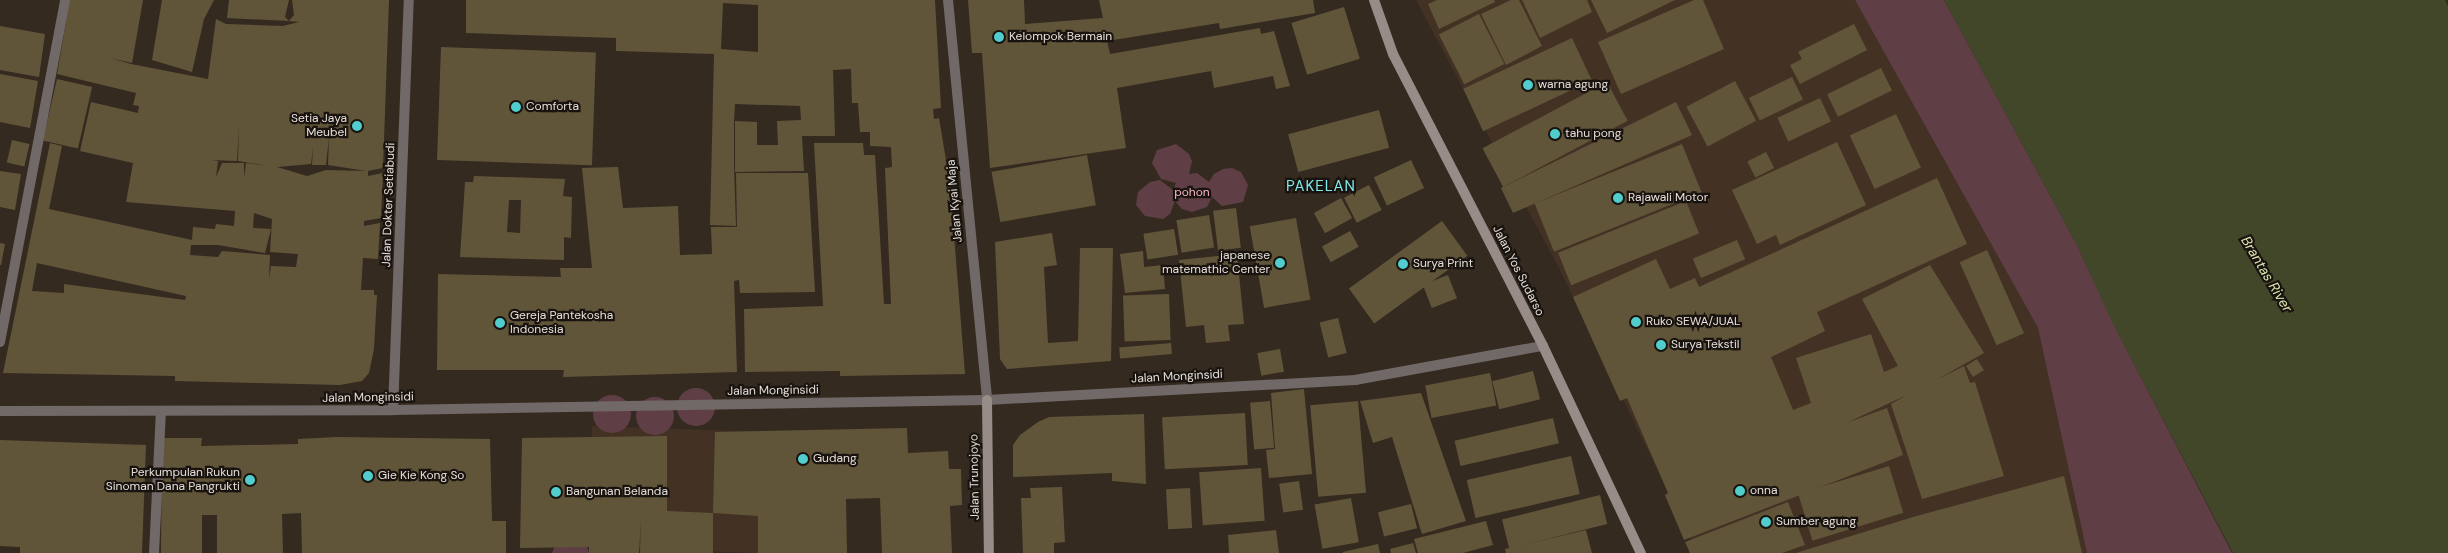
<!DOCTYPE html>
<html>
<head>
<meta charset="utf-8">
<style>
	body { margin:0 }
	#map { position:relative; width:2448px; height:553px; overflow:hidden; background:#352a20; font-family:"DM Sans",sans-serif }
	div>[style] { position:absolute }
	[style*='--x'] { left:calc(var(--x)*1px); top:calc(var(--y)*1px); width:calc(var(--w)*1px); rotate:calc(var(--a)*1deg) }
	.built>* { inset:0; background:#433224; transform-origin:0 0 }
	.green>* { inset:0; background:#5f3f45 }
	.round { border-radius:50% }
	.water>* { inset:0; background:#43472a }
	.building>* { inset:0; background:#615539; transform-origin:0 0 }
	.minor>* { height:10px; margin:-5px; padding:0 5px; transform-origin:5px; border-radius:5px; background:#716967 }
	.tertiary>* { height:10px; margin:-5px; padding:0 5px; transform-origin:5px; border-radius:5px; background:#716967 }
	.secondary>* { height:10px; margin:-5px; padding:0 5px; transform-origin:5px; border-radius:5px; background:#988c88 }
	.dots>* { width:14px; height:14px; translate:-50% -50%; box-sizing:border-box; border:2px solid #18130f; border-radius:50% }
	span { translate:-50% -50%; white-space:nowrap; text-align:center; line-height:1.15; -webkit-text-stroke:4.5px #18130f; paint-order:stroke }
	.poi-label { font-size:12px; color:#e6ded8 }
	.left { translate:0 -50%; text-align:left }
	.right { translate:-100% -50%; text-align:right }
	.park-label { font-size:12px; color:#f9b9c4 }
	.street-label { font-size:12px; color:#e6ded8 }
	.water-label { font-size:14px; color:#dbe4ab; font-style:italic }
	.quarter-label { font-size:15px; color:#7eeaeb; letter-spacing:1px }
</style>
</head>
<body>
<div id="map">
	<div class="built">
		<i style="clip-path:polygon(1416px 0,1855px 0,2038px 328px,2087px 553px,1698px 553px,1559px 268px)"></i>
		<i style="left:763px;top:432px;width:121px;height:171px;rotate:92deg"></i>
	</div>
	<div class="green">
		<i style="clip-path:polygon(1855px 0,1944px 0,2077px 245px,2118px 333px,2232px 553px,2087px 553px,2038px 328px)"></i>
		<i style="clip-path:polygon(1176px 144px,1189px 154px,1192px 161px,1189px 174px,1197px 173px,1209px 182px,1214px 174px,1223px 169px,1232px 168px,1241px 172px,1248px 185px,1243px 202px,1222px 206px,1212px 197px,1207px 207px,1192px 212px,1182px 209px,1175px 201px,1170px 214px,1163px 219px,1145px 216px,1136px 205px,1138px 192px,1150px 182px,1160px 180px,1173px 190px,1176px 183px,1161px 179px,1152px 163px,1157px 150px)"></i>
		<i class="round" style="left:677px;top:388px;width:38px;height:38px"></i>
		<i class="round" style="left:593px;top:395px;width:38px;height:38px"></i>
		<i class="round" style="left:636px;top:397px;width:38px;height:38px"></i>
		<i style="clip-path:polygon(556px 543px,587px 547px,589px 553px,552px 553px)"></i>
	</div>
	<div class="water">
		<i style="clip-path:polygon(1944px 0,2445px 0,2448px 6px,2448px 553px,2233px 553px,2113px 324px,2077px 245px)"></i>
	</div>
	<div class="building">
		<i style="clip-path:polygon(evenodd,70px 0,143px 0,132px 63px,110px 58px,131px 64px,208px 79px,216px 19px,226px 24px,283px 26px,299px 22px,289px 21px,294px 15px,292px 0,389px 0,383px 168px,368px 171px,368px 176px,383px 173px,381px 218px,364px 221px,364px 226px,380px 223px,378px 259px,363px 258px,361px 290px,374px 290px,374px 295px,377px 295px,374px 349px,369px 373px,362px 381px,340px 385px,259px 383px,175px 381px,175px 376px,3px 373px,50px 143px,62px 146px,49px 209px,192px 240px,193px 227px,215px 229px,216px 224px,234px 226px,235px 211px,126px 202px,133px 163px,80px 151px,91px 102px,138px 113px,139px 106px,133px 105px,136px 93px,57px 74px,70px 0,239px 126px,238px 161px,269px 166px,246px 163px,244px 178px,244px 163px,222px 163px,216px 177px,218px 161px,212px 160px,237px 161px,239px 126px,70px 0,329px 137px,328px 165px,366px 171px,326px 170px,307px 176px,277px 167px,311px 164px,313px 147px,312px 165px,326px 165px,329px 137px,70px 0,254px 213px,272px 219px,270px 252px,298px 254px,296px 267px,271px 266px,269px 278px,270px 255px,222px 251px,218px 257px,190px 255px,191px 245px,218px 245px,265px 253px,271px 229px,253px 228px,254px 213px,70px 0,37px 263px,186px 296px,185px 300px,64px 284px,64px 293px,32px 291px,37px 263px)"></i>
		<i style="clip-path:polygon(162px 0,214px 0,204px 19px,192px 72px,152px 60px)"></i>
		<i style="clip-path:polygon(229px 0,289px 0,285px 17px,289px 21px,227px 18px)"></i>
		<i style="clip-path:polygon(evenodd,466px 0,935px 0,941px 108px,933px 109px,934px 119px,939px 118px,950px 184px,965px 374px,840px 376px,840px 371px,745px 372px,744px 309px,823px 306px,814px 143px,863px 143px,864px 155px,875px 155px,884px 304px,891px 304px,885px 168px,892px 167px,891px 147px,870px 146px,870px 132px,860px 132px,858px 103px,852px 103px,851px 69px,833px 70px,835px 136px,802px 136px,804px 171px,735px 172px,735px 121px,757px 122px,757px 145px,778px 145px,777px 121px,801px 120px,800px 106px,735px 104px,734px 121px,734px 165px,736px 226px,710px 225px,714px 54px,616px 51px,616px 38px,466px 33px,466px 0,723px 3px,758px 5px,758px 52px,721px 49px,723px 3px)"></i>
		<i style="clip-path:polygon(968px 0,1024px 0,1025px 24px,1103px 18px,1099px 0,1313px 0,1315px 13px,1220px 29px,1219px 23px,1107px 41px,1110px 54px,1260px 28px,1261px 34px,1274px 31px,1290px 86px,1276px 89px,1273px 76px,1214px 88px,1211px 71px,1117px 88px,1126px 148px,990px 168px,982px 53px,972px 53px)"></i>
		<i style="clip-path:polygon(1437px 0,1494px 0,1495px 2px,1439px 29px,1428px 4px)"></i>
		<i style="clip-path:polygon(1511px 0,1519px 0,1542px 46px,1506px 65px,1481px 14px)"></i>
		<i style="clip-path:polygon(1522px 0,1587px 0,1592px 12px,1540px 38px)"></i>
		<i style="clip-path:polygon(1591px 0,1675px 0,1607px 33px)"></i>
		<i style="clip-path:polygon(1694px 0,1703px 0,1724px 49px,1621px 94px,1598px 42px)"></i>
		<i style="left:1344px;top:7px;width:54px;height:55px;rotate:73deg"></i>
		<i style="left:1479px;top:14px;width:56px;height:45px;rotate:63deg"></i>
		<i style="clip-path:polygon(1854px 24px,1867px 50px,1800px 84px,1790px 65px,1802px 59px,1798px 52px)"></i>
		<i style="clip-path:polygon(0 26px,45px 34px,39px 77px,0 70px)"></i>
		<i style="left:1572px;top:38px;width:47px;height:120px;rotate:65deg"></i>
		<i style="left:441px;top:47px;width:155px;height:113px;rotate:2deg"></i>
		<i style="left:1881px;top:68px;width:25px;height:60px;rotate:64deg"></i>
		<i style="clip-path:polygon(0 74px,38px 81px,30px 128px,0 122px)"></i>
		<i style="left:1792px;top:77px;width:25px;height:48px;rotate:64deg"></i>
		<i style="left:57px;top:79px;width:36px;height:63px;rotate:13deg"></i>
		<i style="left:1735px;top:81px;width:45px;height:55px;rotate:62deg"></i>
		<i style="left:1607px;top:82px;width:44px;height:141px;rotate:62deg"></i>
		<i style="left:1820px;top:98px;width:26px;height:47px;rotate:65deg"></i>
		<i style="clip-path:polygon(1676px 102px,1692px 135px,1513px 213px,1501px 188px)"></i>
		<i style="left:1379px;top:110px;width:39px;height:94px;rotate:75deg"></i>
		<i style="left:1896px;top:114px;width:59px;height:51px;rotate:65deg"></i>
		<i style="left:12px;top:140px;width:18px;height:23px;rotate:13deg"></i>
		<i style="clip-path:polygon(1837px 142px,1866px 205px,1780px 245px,1776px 235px,1757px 244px,1732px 190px)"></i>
		<i style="left:1682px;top:144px;width:52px;height:159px;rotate:68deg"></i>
		<i style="left:1766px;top:152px;width:18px;height:21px;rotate:63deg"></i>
		<i style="left:1087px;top:155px;width:51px;height:97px;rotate:80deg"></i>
		<i style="left:1411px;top:160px;width:31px;height:41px;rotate:65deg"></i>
		<i style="clip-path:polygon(618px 167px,623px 208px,678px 206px,680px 255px,712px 254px,711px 227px,737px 227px,736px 173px,808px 173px,815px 292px,740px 293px,739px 280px,734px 281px,737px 372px,563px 377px,564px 370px,437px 370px,438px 274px,561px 277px,560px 268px,592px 268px,582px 168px)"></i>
		<i style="clip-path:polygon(0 171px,21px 174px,15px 210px,0 207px)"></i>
		<i style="clip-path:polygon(evenodd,474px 176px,565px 179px,563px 196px,572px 197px,571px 238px,564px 237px,564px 260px,460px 257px,465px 182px,473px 182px,474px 176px,509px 200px,521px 200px,520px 233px,507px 232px,509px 200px)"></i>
		<i style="clip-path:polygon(1937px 178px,1967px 244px,1817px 312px,1825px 331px,1771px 357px,1793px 410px,1811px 403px,1796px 358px,1871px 334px,1884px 372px,1898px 366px,1862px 299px,1930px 265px,1984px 353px,1936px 380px,1964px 366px,1970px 383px,1975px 382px,2004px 476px,1922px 499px,1891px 404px,1907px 395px,1846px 423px,1887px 408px,1903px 455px,1684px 540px,1665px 495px,1668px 493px,1627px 398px,1620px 401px,1573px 297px,1656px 259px,1670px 289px,1695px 278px,1699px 287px)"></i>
		<i style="left:1369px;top:185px;width:28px;height:28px;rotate:63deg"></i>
		<i style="left:1341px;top:198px;width:23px;height:31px;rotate:61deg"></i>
		<i style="left:1686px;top:201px;width:35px;height:138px;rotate:68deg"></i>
		<i style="left:1236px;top:208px;width:40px;height:23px;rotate:83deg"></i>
		<i style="left:1209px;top:215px;width:33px;height:33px;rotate:81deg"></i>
		<i style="left:1296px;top:218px;width:83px;height:47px;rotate:80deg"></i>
		<i style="left:1442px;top:221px;width:43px;height:115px;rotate:54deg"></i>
		<i style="left:1174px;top:229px;width:26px;height:31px;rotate:81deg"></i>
		<i style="left:1350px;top:231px;width:18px;height:32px;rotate:61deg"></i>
		<i style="clip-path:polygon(1052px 233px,1057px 265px,1044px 267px,1048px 343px,1078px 341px,1080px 248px,1113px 248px,1111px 361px,1007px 369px,1000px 359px,995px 242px)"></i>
		<i style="left:1737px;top:240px;width:21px;height:48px;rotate:67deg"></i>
		<i style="clip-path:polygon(0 243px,5px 244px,1px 265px,0 265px)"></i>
		<i style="left:1987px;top:250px;width:91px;height:30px;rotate:66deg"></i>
		<i style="clip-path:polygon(1143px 251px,1144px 267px,1163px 265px,1165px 289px,1125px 293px,1120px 254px)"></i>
		<i style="clip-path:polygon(1237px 254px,1244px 324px,1228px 325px,1230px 341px,1206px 343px,1204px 325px,1186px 327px,1179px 260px)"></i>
		<i style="left:1448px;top:275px;width:25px;height:27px;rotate:69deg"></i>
		<i style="left:1169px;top:294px;width:46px;height:46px;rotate:88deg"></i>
		<i style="left:1338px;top:318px;width:36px;height:19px;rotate:76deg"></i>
		<i style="left:1171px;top:343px;width:11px;height:52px;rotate:85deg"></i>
		<i style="left:1280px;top:349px;width:23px;height:23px;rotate:80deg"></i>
		<i style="left:1977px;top:359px;width:13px;height:13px;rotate:58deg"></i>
		<i style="left:1533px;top:371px;width:29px;height:42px;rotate:76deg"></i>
		<i style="left:1490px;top:373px;width:33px;height:66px;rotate:79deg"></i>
		<i style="clip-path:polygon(1304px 389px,1312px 474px,1269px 478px,1266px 450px,1275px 449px,1271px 393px)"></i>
		<i style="clip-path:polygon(1421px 393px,1466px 521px,1422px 534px,1392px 437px,1373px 443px,1360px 401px)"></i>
		<i style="left:1270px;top:401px;width:47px;height:20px;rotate:85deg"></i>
		<i style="left:1358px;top:401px;width:92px;height:48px;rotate:85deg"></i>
		<i style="left:1245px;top:413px;width:52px;height:83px;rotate:87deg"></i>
		<i style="clip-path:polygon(1144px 414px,1146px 484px,1112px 481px,1112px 473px,1013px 477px,1013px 445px,1020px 435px,1038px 422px,1049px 417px)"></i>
		<i style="left:1553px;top:418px;width:26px;height:101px;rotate:77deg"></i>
		<i style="clip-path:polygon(907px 428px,908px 453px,948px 451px,949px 469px,961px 469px,962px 505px,950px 506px,952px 553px,882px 553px,880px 498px,846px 499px,847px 553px,758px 553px,758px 516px,713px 513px,715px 432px)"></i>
		<i style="clip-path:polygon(667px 436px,667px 511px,713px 513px,713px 553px,640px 553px,641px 520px,639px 553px,589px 553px,589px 547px,520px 548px,522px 438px)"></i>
		<i style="clip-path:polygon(337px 437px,490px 439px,492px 521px,506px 521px,506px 553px,302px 553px,301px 513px,282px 514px,283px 553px,217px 553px,217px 515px,202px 515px,202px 553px,161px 553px,162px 438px,202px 438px,201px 446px,298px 444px,298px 439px)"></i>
		<i style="clip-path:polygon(0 440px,146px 445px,142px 553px,20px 553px,20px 547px,0 546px)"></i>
		<i style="left:1571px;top:456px;width:39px;height:107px;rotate:77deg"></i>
		<i style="left:1889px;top:466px;width:49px;height:95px;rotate:73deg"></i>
		<i style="left:1261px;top:468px;width:53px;height:62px;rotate:86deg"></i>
		<i style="clip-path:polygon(2064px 476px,2082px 553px,1796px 553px,1913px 517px)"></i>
		<i style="left:1299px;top:481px;width:29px;height:20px;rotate:82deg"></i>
		<i style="clip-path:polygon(1062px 487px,1065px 542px,1054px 543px,1054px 553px,1023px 553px,1021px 498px,1031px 498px,1030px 488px)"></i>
		<i style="left:1190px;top:488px;width:40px;height:24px;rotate:87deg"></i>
		<i style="left:1600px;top:495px;width:30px;height:101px;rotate:76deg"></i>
		<i style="left:1351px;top:498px;width:45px;height:37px;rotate:80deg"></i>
		<i style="clip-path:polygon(1788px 502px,1805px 545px,1782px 553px,1690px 553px,1685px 542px)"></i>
		<i style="left:1411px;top:504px;width:25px;height:34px;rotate:76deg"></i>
		<i style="clip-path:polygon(1486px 521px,1493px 545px,1463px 553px,1418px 553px,1414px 539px)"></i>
		<i style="clip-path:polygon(1276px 530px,1279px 553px,1229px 553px,1228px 535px)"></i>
		<i style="clip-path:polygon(1586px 530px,1592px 553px,1506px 553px,1505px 549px)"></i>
		<i style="clip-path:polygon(1413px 543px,1416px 553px,1391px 553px,1390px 549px)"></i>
		<i style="clip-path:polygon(1378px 544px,1380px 553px,1343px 553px,1343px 552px)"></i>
	</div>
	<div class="minor">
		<i style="--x:0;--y:342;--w:348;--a:-79.2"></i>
		<i style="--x:154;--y:553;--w:141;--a:-87.2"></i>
	</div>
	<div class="tertiary">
		<i style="--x:948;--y:0;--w:402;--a:84.4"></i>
		<i style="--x:393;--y:410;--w:410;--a:-87.8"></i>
		<i style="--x:0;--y:411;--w:393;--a:-0.1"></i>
		<i style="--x:393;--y:410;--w:594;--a:-0.96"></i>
		<i style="--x:987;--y:400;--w:369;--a:-3.1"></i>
		<i style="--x:1355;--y:380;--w:191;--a:-10.3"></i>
	</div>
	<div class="secondary">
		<i style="--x:1374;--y:0;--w:57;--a:70.6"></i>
		<i style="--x:1393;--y:54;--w:328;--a:62.8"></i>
		<i style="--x:1543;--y:346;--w:229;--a:64.7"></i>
		<i style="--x:987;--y:400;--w:153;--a:89.3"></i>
	</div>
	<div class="dots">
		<i style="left:999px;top:37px;background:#52cdce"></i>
		<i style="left:1528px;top:85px;background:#52cdce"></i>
		<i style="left:516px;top:107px;background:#52cdce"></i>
		<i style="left:357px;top:126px;background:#52cdce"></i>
		<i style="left:1555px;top:134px;background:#52cdce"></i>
		<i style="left:1618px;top:198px;background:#52cdce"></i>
		<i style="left:1280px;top:263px;background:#52cdce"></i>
		<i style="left:1403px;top:264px;background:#52cdce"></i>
		<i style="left:1636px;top:322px;background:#52cdce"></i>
		<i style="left:500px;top:323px;background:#52cdce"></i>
		<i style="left:1661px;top:345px;background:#52cdce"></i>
		<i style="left:803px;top:459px;background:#52cdce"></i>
		<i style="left:368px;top:476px;background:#52cdce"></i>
		<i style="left:250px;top:480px;background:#52cdce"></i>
		<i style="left:1740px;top:491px;background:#52cdce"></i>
		<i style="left:556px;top:492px;background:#52cdce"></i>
		<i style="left:1766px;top:522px;background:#52cdce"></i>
	</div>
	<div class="poi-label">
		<span class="left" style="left:1009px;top:37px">Kelompok Bermain</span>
		<span class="left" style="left:1538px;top:85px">warna agung</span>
		<span class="left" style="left:526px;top:107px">Comforta</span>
		<span class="right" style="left:347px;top:126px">Setia Jaya<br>Meubel</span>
		<span class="left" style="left:1565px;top:134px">tahu pong</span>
		<span class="left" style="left:1628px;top:198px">Rajawali Motor</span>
		<span class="right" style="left:1270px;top:263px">japanese<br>matemathic Center</span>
		<span class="left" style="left:1413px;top:264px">Surya Print</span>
		<span class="left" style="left:510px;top:323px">Gereja Pantekosha<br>Indonesia</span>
		<span class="left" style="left:1646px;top:322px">Ruko SEWA/JUAL</span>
		<span class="left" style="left:1671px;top:345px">Surya Tekstil</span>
		<span class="left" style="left:813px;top:459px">Gudang</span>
		<span class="right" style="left:240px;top:480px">Perkumpulan Rukun<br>Sinoman Dana Pangrukti</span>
		<span class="left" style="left:378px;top:476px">Gie Kie Kong So</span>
		<span class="left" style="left:1750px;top:491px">onna</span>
		<span class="left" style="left:566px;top:492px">Bangunan Belanda</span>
		<span class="left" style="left:1776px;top:522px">Sumber agung</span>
	</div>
	<div class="park-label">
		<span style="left:1192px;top:193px">pohon</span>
	</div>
	<div class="street-label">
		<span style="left:955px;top:201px;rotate:-95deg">Jalan Kyai Maja</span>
		<span style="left:389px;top:205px;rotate:-88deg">Jalan Dokter Setiabudi</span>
		<span style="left:1518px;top:271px;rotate:63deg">Jalan Yos Sudarso</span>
		<span style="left:1177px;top:377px;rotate:-3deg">Jalan Monginsidi</span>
		<span style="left:773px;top:391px;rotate:-1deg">Jalan Monginsidi</span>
		<span style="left:368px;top:398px;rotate:-1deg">Jalan Monginsidi</span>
		<span style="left:975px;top:477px;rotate:-91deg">Jalan Trunojoyo</span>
	</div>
	<div class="water-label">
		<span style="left:2267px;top:274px;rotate:59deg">Brantas River</span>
	</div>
	<div class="quarter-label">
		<span style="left:1321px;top:187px">PAKELAN</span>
	</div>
</div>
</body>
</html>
